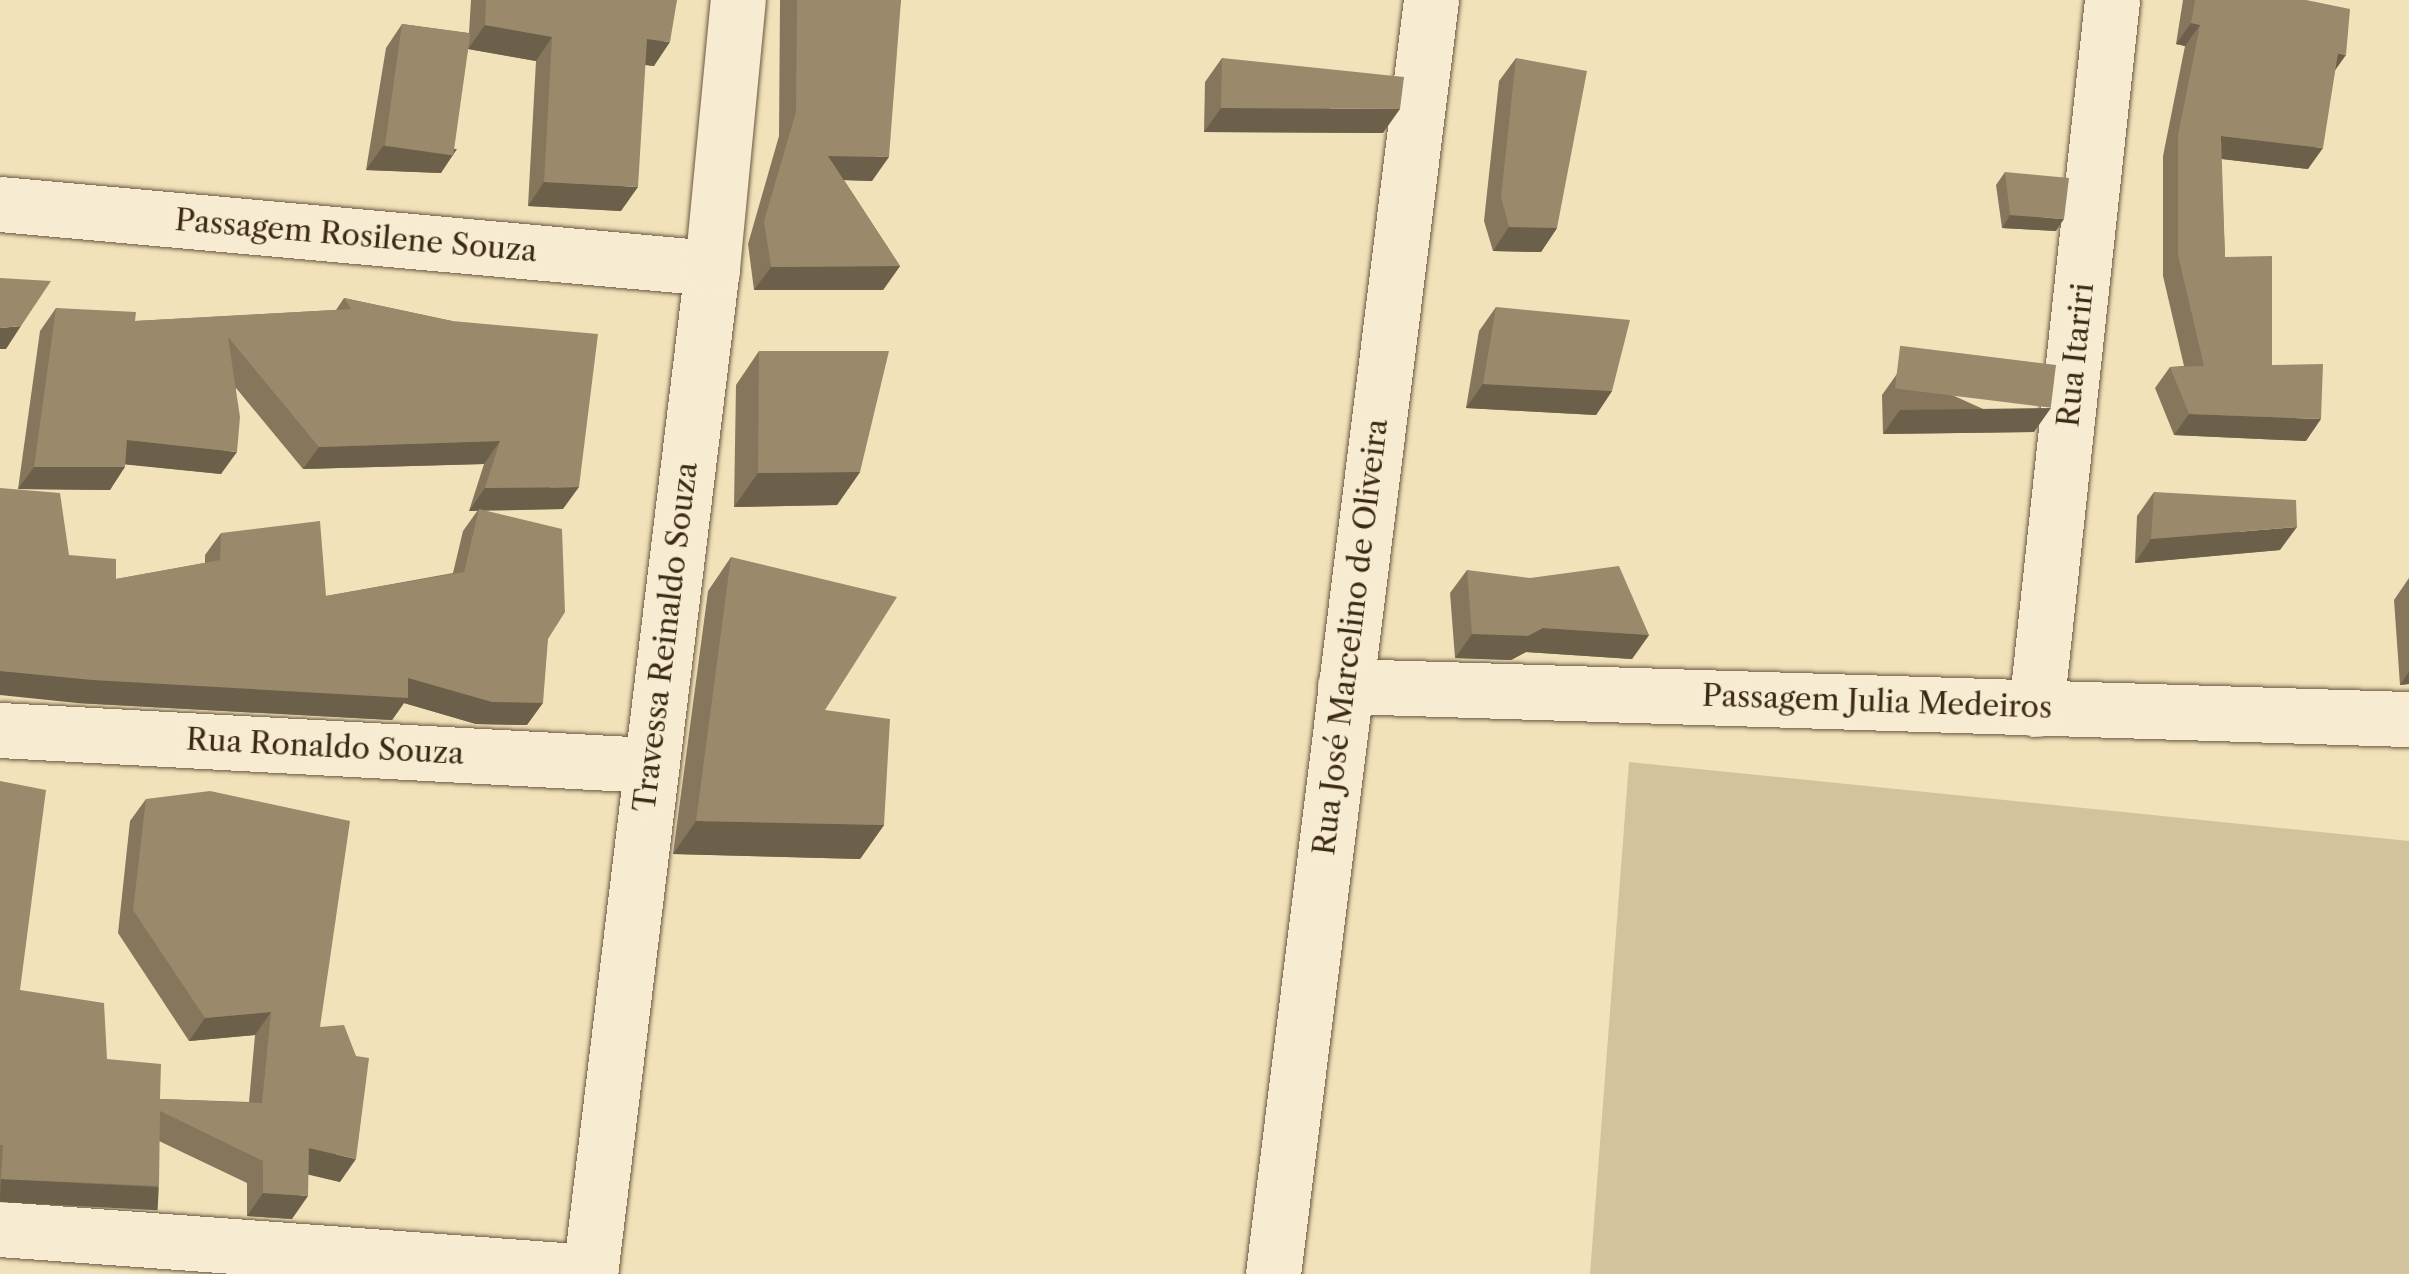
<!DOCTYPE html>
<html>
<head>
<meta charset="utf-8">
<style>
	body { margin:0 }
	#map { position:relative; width:2409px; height:1274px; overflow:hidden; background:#f2e2b9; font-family:"Libre Caslon Text",serif }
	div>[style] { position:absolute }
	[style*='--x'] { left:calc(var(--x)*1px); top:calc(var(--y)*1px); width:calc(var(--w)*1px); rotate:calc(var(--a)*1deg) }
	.green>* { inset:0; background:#d3c39d }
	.roads { filter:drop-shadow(0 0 2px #6a5740) drop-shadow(0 0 2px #6a5740) }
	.street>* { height:55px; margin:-27.5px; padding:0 27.5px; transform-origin:27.5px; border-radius:27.5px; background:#f7ecd2 }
	.secondary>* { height:55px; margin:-27.5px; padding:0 27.5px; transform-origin:27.5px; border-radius:27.5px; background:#f7ecd2 }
	.wall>* { inset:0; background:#85765c }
	.shaded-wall>* { inset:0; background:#6c604b; transform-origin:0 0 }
	.building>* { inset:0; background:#9b896b; transform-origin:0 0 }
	span { translate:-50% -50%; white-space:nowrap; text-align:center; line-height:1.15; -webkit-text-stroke:10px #f7ecd2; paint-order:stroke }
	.street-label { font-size:30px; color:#3d2917 }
</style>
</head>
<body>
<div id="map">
	<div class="green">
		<i style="clip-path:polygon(1629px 762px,2409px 841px,2409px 1274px,1590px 1274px)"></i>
	</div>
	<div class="roads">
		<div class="street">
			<i style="--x:0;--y:204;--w:715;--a:5.14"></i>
			<i style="--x:1345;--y:686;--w:1065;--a:1.78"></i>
			<i style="--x:2036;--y:709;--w:713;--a:-83.88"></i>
			<i style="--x:0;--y:730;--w:650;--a:3.09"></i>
			<i style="--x:0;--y:1229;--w:592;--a:4.17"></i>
			<i style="--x:590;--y:1274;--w:1013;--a:-83.09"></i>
			<i style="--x:712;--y:268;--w:269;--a:-84.5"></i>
		</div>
		<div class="secondary">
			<i style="--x:1273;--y:1274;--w:1284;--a:-82.93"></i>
		</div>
	</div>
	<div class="wall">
		<i style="clip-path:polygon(471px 0,677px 0,654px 66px,645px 65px,621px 211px,528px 206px,536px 61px,468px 49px,441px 173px,366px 170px,386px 48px,402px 24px,469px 33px)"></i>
		<i style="clip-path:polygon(780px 0,901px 0,872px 181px,844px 180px,900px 266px,883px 290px,754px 290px,748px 244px,779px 136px)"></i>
		<i style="clip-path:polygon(2183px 0,2306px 0,2335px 71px,2308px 169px,2221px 159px,2225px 257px,2272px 365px,2306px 441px,2174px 435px,2155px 388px,2170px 367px,2184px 366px,2163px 276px,2163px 156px,2185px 46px,2176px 44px)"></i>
		<i style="clip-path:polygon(1222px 58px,1383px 133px,1204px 132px,1205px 82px)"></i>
		<i style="clip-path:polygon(1516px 58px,1557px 228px,1541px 252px,1493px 251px,1484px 221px,1499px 81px)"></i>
		<i style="clip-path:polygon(2005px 172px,2056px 231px,2002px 228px,1996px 185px)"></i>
		<i style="clip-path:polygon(344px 298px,452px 321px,563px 509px,485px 510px,548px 639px,527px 725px,476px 724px,404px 703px,392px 720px,77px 703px,69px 555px,116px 579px,205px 563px,205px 555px,221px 533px,326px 596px,453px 573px,463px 531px,478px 510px,469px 511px,484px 464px,303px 469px,236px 388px,221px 474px,125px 464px,110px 490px,18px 489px,40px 331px,56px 308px,135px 321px,336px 310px)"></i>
		<i style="clip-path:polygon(1496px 307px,1612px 391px,1596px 415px,1466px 408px,1479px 331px)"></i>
		<i style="clip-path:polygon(759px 351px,860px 472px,837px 505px,734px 507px,736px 385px)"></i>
		<i style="clip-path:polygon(1899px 371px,2034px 432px,1883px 434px,1882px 395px)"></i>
		<i style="clip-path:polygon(2154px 492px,2280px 550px,2135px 563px,2137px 516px)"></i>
		<i style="clip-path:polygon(731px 557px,825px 710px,884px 825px,860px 859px,673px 854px,708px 591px)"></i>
		<i style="clip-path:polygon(1467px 570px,1649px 635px,1632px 659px,1526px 652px,1511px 660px,1455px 658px,1450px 593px)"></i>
		<i style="clip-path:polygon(2409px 578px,2409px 684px,2400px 685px,2394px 600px)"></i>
		<i style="clip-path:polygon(0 781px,20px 990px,107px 1059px,160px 1099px,249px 1102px,255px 1035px,189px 1041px,118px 933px,130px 821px,146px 799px,320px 1027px,340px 1182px,308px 1174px,292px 1219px,247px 1216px,247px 1183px,159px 1141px,159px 1186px,143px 1208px,0 1202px)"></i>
	</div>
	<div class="shaded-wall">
		<i style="clip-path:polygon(2191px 23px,2200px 25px,2185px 46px,2176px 44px)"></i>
		<i style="clip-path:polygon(485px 25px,552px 37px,536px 61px,468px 49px)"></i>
		<i style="clip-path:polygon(647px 39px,670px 42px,654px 66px,630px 63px)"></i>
		<i style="clip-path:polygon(2338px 53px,2346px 55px,2331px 76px)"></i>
		<i style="clip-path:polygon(1221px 108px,1400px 109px,1383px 133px,1204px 132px)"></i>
		<i style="clip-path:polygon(2221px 136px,2323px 148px,2308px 169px,2206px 157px)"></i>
		<i style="clip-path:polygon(383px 146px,457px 149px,441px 173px,366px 170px)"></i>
		<i style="clip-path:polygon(828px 156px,889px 157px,872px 181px,811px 179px)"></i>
		<i style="clip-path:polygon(544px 182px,638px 187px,621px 211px,528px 206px)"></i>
		<i style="clip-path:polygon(2010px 215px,2064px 219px,2056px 231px,2002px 228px)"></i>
		<i style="clip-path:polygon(1509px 227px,1557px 228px,1541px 252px,1493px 251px)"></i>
		<i style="clip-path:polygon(900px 266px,883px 290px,754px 290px,771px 267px)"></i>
		<i style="clip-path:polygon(21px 326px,6px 349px,0 349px,0 328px)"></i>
		<i style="clip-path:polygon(1483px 384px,1612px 391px,1596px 415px,1466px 408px)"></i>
		<i style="clip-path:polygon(2051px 408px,2034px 432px,1883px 434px,1900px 410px)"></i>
		<i style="clip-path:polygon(2189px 414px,2321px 419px,2306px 441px,2174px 435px)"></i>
		<i style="clip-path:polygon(127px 440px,237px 452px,221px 474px,111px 463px)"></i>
		<i style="clip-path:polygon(500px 441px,484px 464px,303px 469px,319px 447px)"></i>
		<i style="clip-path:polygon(34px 467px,125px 467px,110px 490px,18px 489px)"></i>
		<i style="clip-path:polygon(860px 472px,837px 505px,734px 507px,758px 473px)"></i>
		<i style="clip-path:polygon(579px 487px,563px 509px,469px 511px,485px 488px)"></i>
		<i style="clip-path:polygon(2297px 527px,2280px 550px,2135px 563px,2151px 539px)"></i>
		<i style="clip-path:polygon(1543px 628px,1649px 635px,1632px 659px,1526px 652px,1511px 660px,1455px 658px,1472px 634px)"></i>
		<i style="clip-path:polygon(0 671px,408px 678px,543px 703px,527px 725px,476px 724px,404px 703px,392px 720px,77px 703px,0 695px)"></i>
		<i style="clip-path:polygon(2409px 672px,2409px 684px,2400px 685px)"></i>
		<i style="clip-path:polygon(696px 821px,884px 825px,860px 859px,673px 854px)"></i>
		<i style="clip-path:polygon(271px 1012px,255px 1035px,189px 1041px,205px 1018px)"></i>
		<i style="clip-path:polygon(309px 1148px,356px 1159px,340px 1182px,293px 1171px)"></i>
		<i style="left:1px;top:1179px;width:158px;height:23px;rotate:3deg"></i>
		<i style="clip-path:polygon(263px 1193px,308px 1196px,292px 1219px,247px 1216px)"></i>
	</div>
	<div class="building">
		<i style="clip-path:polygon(486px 0,677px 0,670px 42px,647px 39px,638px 187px,544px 182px,552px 37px,485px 25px)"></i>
		<i style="clip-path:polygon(797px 0,901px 0,889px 157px,828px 156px,900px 266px,771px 267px,764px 221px,796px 112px)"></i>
		<i style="clip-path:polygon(2195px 0,2306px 0,2350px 9px,2346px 55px,2338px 53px,2323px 148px,2221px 136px,2225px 257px,2272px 256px,2272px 365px,2323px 364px,2321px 419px,2189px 414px,2170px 367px,2204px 366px,2178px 255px,2178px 135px,2200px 25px,2191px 23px)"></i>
		<i style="left:402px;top:24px;width:69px;height:123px;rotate:8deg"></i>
		<i style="clip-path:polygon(1222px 58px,1404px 77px,1400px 109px,1221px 108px)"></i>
		<i style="clip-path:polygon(1516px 58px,1587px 71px,1557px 228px,1509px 227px,1501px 197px)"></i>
		<i style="clip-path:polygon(2005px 172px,2069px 178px,2064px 219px,2010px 215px)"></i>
		<i style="clip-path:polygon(0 278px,51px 281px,21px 326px,0 328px)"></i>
		<i style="clip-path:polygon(344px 298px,452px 321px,598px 334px,579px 487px,485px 488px,500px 441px,319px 447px,228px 337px,240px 417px,237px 452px,127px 440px,125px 467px,34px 467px,56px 308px,136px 312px,135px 321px,351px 309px)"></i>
		<i style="clip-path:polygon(1496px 307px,1630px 320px,1612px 391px,1483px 384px)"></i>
		<i style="clip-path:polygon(759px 351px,889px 351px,860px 472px,758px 473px)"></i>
		<i style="left:2056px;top:365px;width:43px;height:157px;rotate:97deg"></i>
		<i style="clip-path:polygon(0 488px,60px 493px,69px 555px,116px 559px,116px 579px,220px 560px,221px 533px,320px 521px,326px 596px,464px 572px,479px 509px,562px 529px,565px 612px,548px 639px,543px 703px,492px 702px,408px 678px,408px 698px,92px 680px,0 671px)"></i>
		<i style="clip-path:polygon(2154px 492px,2296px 500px,2297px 527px,2151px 539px)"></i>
		<i style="clip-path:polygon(731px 557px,897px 597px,825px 710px,890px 719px,884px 825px,696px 821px)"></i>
		<i style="clip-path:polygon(1619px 566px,1649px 635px,1543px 628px,1528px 636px,1472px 634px,1467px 570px,1530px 578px)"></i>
		<i style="clip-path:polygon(0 781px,46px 790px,20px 990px,104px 1003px,107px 1059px,161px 1064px,160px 1099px,262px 1103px,271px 1012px,205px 1018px,133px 910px,146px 799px,210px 791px,350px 821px,320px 1027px,344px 1025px,356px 1056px,369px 1058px,356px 1159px,309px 1148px,308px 1196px,263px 1193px,263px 1161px,160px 1111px,159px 1186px,1px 1179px,3px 1145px,0 1145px)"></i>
	</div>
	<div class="street-label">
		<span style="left:356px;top:236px;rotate:5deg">Passagem Rosilene Souza</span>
		<span style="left:2076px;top:355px;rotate:-84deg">Rua Itariri</span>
		<span style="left:666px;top:637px;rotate:-83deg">Travessa Reinaldo Souza</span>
		<span style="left:1351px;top:637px;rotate:-83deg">Rua José Marcelino de Oliveira</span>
		<span style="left:1877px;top:702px;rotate:2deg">Passagem Julia Medeiros</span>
		<span style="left:325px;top:747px;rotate:3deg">Rua Ronaldo Souza</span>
	</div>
</div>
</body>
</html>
